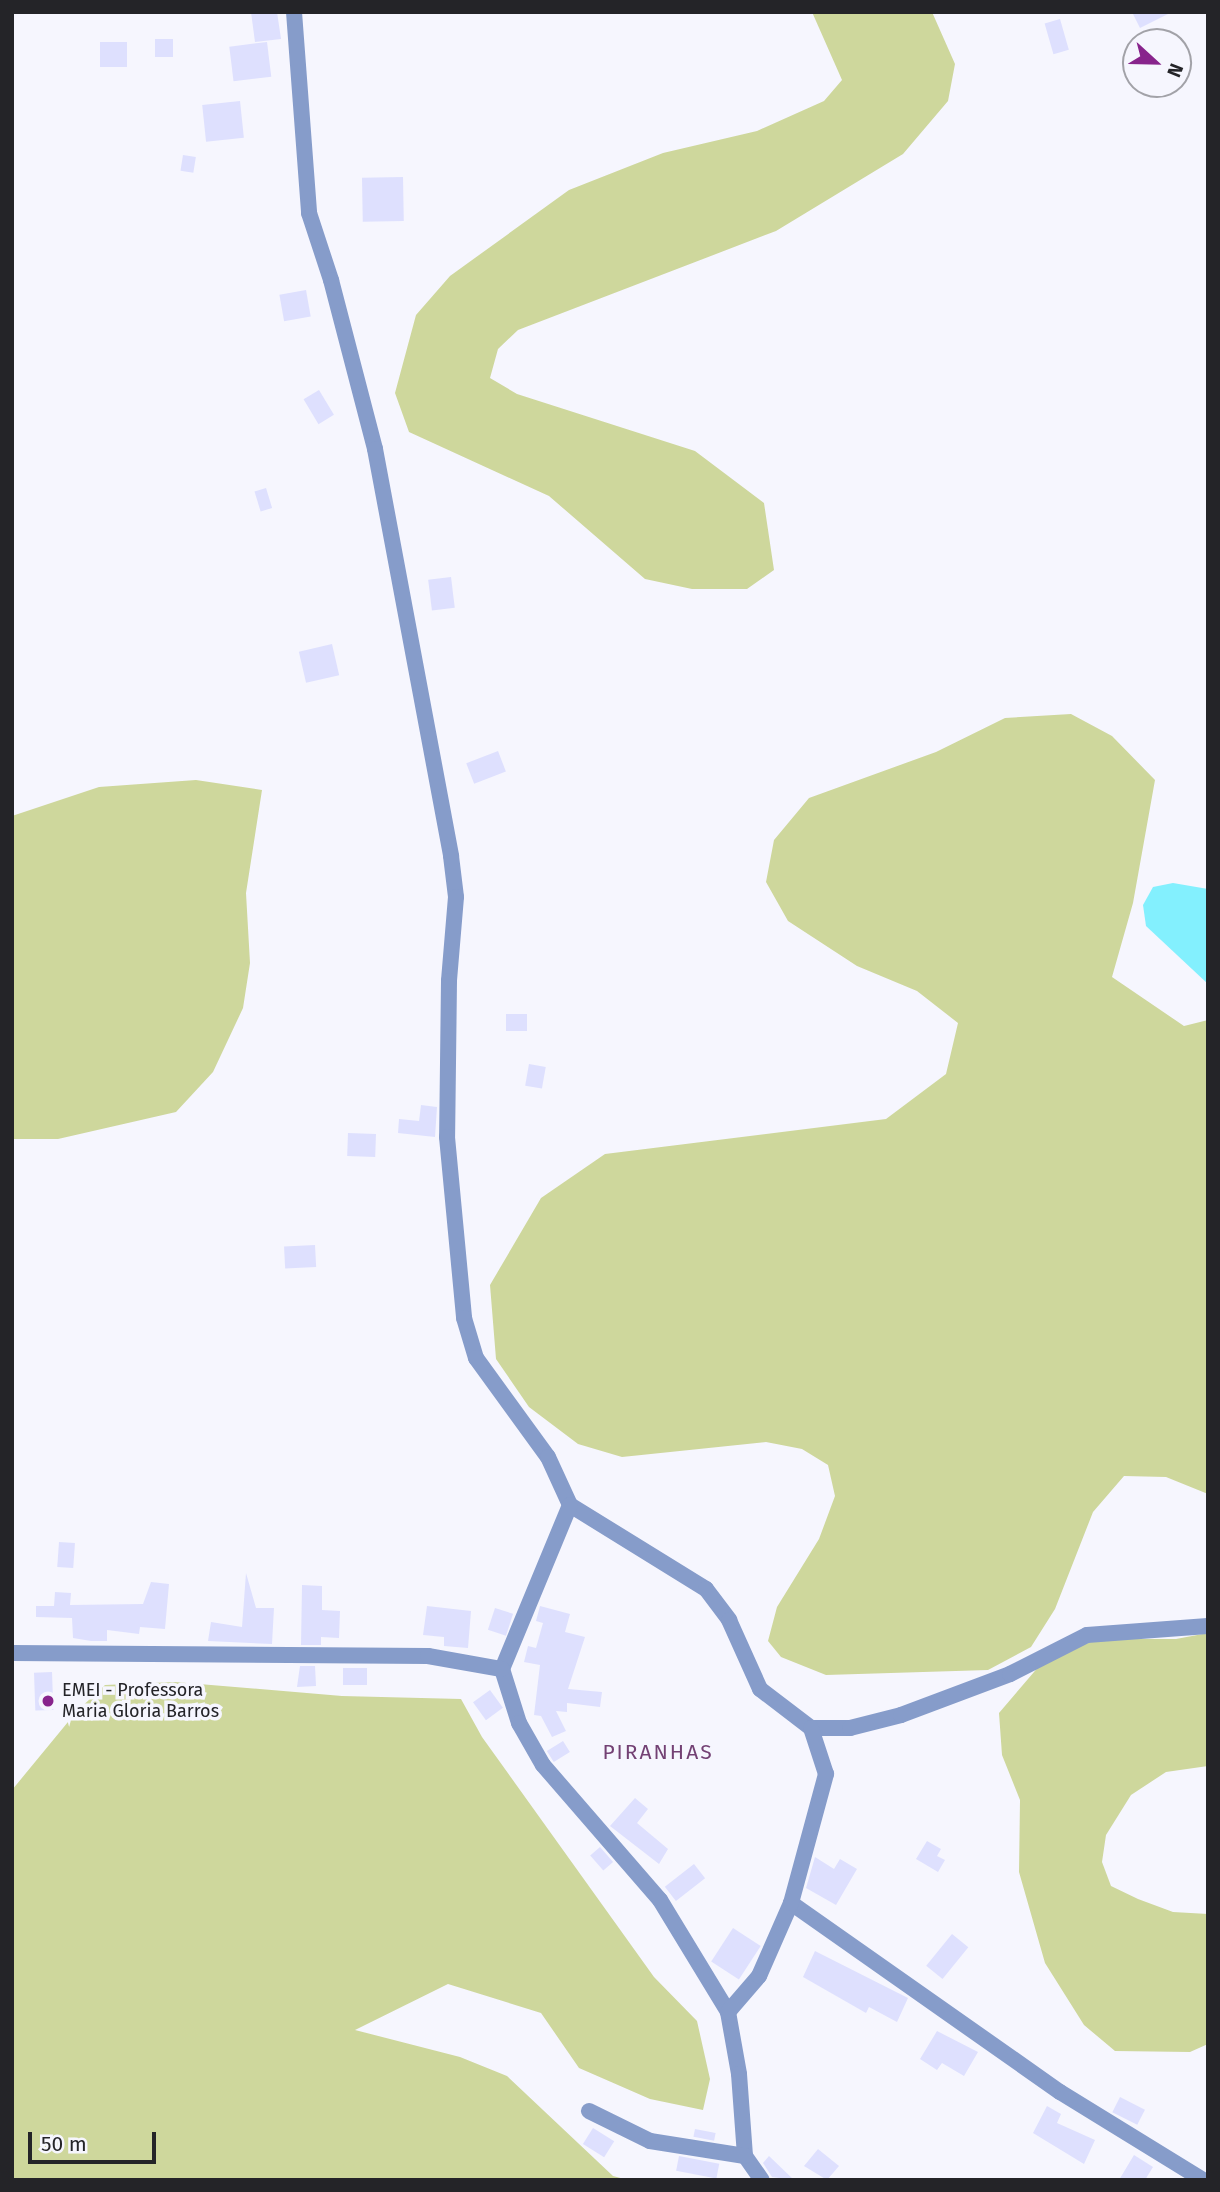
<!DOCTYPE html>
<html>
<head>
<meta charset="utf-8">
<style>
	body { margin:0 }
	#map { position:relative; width:1220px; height:2192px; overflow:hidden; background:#f6f6fe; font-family:"Fira Sans",sans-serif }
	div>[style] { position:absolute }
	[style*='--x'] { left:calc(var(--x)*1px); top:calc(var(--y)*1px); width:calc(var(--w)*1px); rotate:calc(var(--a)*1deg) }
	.green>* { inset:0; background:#ced79c }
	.water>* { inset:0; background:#83f0fe }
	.building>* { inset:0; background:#dee0fe; transform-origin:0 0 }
	.street>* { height:16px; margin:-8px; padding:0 8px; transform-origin:8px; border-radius:8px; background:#869cca }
	.dots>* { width:19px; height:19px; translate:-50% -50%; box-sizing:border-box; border:4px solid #f6f6fe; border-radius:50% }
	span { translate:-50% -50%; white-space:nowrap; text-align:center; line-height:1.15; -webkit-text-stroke:7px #f6f6fe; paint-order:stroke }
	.poi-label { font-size:18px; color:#242428 }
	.left { translate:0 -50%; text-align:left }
	.quarter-label { font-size:21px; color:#734174; letter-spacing:2px }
	.frame { position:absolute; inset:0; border:14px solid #242428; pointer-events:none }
	.north { position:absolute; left:1122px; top:28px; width:70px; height:70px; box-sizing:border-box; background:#f6f6fe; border:2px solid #a2a2a8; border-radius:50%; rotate:112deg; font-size:19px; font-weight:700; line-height:28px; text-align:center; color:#242428 }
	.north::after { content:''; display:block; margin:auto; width:24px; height:32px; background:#88248c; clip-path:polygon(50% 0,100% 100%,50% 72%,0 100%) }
	.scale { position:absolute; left:28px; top:2132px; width:128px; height:32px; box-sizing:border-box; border:4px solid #242428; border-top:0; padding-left:9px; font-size:21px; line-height:24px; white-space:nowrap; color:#242428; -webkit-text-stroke:5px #f6f6fe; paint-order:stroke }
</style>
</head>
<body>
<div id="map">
	<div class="green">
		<i style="clip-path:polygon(812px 12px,932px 12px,955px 64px,948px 101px,903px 154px,776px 231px,518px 330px,498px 349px,490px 378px,517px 394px,695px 451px,764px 503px,774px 570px,747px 589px,692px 589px,645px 579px,549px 496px,409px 432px,395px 393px,416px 315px,450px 276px,569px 190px,663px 153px,757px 131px,824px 101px,842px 80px)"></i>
		<i style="clip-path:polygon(1071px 714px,1112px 736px,1155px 780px,1133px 903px,1112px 977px,1184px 1026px,1208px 1020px,1208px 1494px,1166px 1477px,1124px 1476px,1093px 1512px,1055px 1609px,1031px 1647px,988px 1670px,826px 1675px,781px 1657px,768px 1641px,777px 1607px,819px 1539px,835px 1496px,828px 1465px,802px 1449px,766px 1442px,622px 1457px,578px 1444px,529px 1407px,496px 1359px,490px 1285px,541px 1198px,605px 1154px,886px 1119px,946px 1074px,958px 1023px,917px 991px,857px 966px,788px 921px,766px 882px,774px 840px,809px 798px,936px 752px,1005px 718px)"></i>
		<i style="clip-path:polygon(196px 780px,262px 790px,246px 893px,250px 963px,243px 1008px,213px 1072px,176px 1112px,58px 1139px,12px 1139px,12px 816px,99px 787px)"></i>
		<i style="clip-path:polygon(1208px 1633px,1208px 1766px,1166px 1772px,1131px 1795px,1106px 1835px,1102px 1862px,1111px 1886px,1138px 1899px,1173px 1912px,1208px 1914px,1208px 2044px,1190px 2052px,1115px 2051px,1084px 2025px,1045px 1963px,1019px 1872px,1020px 1800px,1002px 1755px,999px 1713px,1046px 1658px,1099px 1639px,1176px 1639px)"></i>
		<i style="clip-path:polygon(175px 1682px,342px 1696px,461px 1699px,482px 1737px,654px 1977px,697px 2021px,710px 2079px,703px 2110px,650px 2099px,579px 2068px,541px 2013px,448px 1984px,355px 2030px,460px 2057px,507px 2076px,613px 2176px,628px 2180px,12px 2180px,12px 1790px,77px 1711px,105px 1685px)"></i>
	</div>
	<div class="water">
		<i style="clip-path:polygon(1173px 883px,1208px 889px,1208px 984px,1146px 926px,1143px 905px,1153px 887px)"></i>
	</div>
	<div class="building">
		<i style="clip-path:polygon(251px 12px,277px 12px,281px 39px,255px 42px)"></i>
		<i style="clip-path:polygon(1132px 12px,1172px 12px,1140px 28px)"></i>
		<i style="left:1060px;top:19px;width:32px;height:16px;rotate:74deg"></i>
		<i style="left:155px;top:39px;width:18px;height:18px"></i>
		<i style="left:100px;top:42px;width:27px;height:25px"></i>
		<i style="left:267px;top:42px;width:35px;height:38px;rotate:83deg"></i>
		<i style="left:240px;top:101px;width:37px;height:38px;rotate:84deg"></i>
		<i style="left:183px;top:155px;width:13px;height:16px;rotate:9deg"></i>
		<i style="left:403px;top:177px;width:44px;height:41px;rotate:89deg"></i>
		<i style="left:306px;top:290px;width:27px;height:27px;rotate:80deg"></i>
		<i style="left:319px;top:390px;width:29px;height:18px;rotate:59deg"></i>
		<i style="left:266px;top:488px;width:21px;height:12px;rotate:73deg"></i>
		<i style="left:451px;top:577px;width:31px;height:23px;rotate:83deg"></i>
		<i style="left:332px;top:644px;width:32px;height:34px;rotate:77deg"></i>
		<i style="left:498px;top:751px;width:22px;height:34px;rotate:69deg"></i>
		<i style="left:506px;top:1014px;width:21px;height:17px"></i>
		<i style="left:529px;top:1064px;width:17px;height:22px;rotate:10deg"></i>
		<i style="clip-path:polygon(421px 1105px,437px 1107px,435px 1137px,398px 1133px,399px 1119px,419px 1121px)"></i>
		<i style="left:348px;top:1133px;width:28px;height:23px;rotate:2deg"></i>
		<i style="left:315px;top:1245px;width:22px;height:31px;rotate:87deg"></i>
		<i style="left:59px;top:1542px;width:16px;height:25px;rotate:4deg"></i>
		<i style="clip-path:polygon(246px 1573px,256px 1608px,274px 1608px,272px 1644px,208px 1641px,211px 1622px,242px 1627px)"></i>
		<i style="clip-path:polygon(151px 1582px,169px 1584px,165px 1629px,140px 1627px,139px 1634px,107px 1630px,107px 1641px,91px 1641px,73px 1638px,72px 1618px,36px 1617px,36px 1606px,54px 1606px,55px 1592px,71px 1593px,70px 1605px,143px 1604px)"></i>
		<i style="clip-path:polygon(302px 1585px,322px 1586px,322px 1610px,340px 1611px,339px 1638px,321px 1637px,321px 1645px,301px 1645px)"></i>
		<i style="clip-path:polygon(427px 1606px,471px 1611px,468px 1648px,444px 1646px,444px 1637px,423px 1635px)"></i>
		<i style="clip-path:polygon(540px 1606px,570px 1614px,565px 1632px,585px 1637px,568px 1689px,602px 1692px,600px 1707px,567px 1703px,567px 1712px,556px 1711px,566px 1731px,552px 1737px,541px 1716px,534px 1715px,540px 1665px,524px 1662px,528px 1646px,536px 1648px,543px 1623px,536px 1621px)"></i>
		<i style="left:495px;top:1608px;width:19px;height:23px;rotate:18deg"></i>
		<i style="clip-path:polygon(300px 1666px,315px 1666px,316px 1686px,297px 1687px)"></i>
		<i style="left:367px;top:1668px;width:17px;height:24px;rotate:90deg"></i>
		<i style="left:52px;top:1672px;width:38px;height:18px;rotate:88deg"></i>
		<i style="left:490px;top:1690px;width:22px;height:21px;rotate:54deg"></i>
		<i style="left:563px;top:1741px;width:13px;height:19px;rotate:58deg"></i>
		<i style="clip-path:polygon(635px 1798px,648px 1809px,637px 1823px,668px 1849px,659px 1864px,610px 1826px)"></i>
		<i style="clip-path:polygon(927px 1841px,941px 1849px,937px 1856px,945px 1860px,938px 1872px,916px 1859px)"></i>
		<i style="left:600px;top:1847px;width:20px;height:13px;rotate:49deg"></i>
		<i style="clip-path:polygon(815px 1857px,834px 1869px,840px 1859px,857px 1869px,836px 1905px,806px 1888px)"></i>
		<i style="left:694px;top:1864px;width:18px;height:37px;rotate:52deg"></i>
		<i style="left:733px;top:1928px;width:33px;height:40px;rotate:33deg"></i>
		<i style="left:952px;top:1934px;width:21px;height:41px;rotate:39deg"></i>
		<i style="clip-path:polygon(815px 1951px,908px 1998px,897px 2022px,869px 2007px,866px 2013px,803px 1977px)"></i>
		<i style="clip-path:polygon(937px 2031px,978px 2052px,964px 2076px,942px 2063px,937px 2070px,920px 2059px)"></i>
		<i style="left:1120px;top:2097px;width:28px;height:17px;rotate:27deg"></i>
		<i style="clip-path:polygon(1047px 2106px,1061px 2114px,1057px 2123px,1095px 2140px,1084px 2164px,1033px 2133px)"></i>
		<i style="left:593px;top:2128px;width:25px;height:19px;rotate:32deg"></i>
		<i style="left:695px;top:2129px;width:21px;height:8px;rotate:11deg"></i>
		<i style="clip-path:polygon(818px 2149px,839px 2166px,827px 2180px,804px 2166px)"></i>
		<i style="clip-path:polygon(1134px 2155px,1153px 2167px,1145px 2180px,1119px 2180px)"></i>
		<i style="left:679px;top:2156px;width:41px;height:15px;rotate:11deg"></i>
		<i style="clip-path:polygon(769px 2156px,794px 2180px,772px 2177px,763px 2163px)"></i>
	</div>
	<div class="street">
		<i style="--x:294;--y:12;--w:202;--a:85.7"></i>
		<i style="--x:309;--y:213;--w:71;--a:71.8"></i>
		<i style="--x:331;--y:280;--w:175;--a:75.4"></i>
		<i style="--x:375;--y:449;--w:414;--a:79.4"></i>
		<i style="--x:451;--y:856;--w:41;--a:83"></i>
		<i style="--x:456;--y:897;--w:84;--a:94.8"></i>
		<i style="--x:449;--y:981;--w:156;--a:90.7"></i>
		<i style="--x:447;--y:1137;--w:182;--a:84.6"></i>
		<i style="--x:464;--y:1318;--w:42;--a:73.3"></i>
		<i style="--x:476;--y:1358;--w:122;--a:54"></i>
		<i style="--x:548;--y:1457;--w:53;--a:65.4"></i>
		<i style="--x:570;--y:1505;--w:160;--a:31.7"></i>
		<i style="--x:706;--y:1589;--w:39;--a:53"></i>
		<i style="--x:729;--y:1620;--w:76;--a:65.8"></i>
		<i style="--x:760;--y:1689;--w:64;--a:37.4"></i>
		<i style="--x:811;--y:1728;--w:39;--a:0"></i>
		<i style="--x:850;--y:1728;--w:53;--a:-14.3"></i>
		<i style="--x:901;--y:1715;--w:116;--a:-20.6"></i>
		<i style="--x:1010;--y:1674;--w:86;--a:-26.9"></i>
		<i style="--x:1087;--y:1635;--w:121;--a:-4.3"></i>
		<i style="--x:570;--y:1505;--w:178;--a:112.5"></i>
		<i style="--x:502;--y:1669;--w:57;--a:72.5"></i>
		<i style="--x:519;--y:1723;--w:48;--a:60.3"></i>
		<i style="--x:543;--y:1765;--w:179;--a:49.1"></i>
		<i style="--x:660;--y:1900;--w:131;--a:58.7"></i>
		<i style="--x:728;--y:2012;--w:63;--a:79.9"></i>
		<i style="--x:739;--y:2074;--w:82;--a:85.8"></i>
		<i style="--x:745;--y:2156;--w:29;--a:55"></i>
		<i style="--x:12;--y:1653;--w:416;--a:0.4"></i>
		<i style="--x:428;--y:1656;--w:75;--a:10"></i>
		<i style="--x:791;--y:1903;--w:329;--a:35.1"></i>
		<i style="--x:1060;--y:2092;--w:168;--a:31.6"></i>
		<i style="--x:728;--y:2012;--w:48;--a:-49.3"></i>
		<i style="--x:759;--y:1976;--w:80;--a:-66.3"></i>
		<i style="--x:791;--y:1903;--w:134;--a:-74.8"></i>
		<i style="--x:826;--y:1774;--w:48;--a:-108.1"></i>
		<i style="--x:589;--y:2111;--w:68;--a:26.2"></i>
		<i style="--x:650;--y:2141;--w:96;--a:9"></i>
	</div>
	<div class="dots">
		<i style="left:48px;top:1701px;background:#88248c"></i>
	</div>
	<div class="poi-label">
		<span class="left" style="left:62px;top:1701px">EMEI - Professora<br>Maria Gloria Barros</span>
	</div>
	<div class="quarter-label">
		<span style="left:658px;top:1752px">PIRANHAS</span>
	</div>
	<div class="frame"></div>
	<div class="north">N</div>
	<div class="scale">50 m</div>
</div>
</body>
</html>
